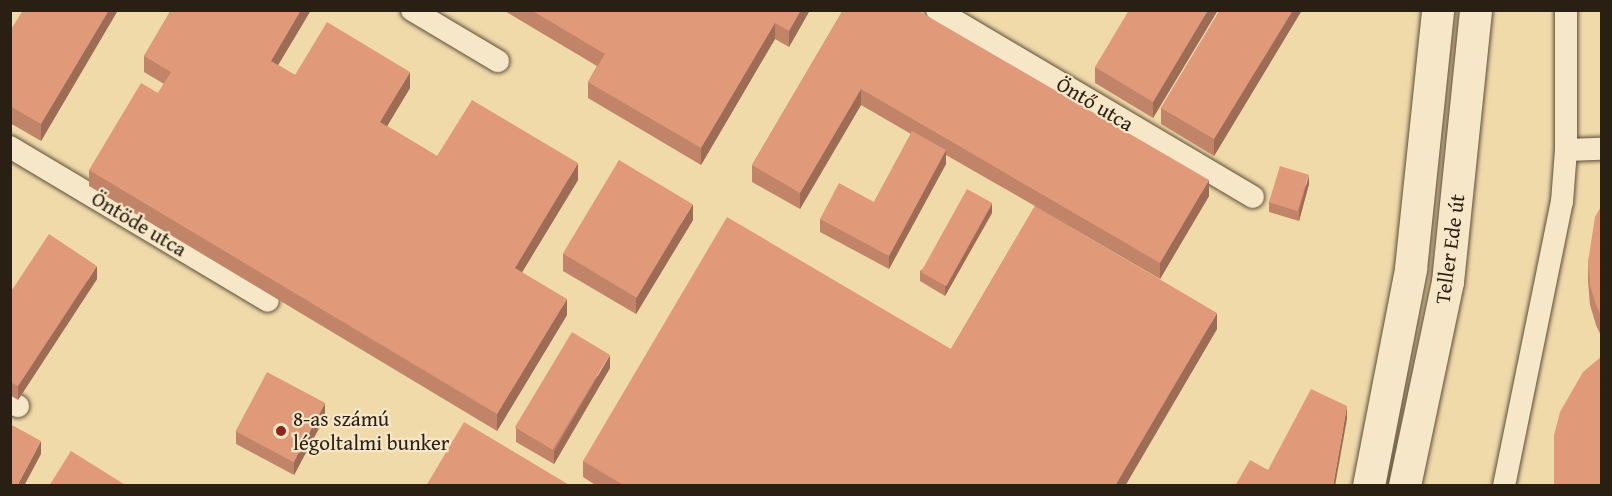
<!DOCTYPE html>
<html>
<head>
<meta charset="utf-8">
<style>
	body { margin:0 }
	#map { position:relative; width:1612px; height:496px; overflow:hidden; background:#f1daaa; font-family:"Gentium Book Plus",serif }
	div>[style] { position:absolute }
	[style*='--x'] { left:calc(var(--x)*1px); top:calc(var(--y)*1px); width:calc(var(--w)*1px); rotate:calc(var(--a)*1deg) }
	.roads { filter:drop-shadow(0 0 2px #5c4e39) drop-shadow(0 0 2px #5c4e39) }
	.minor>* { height:22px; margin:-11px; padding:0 11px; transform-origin:11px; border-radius:11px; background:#f6e7c8 }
	.secondary>* { height:32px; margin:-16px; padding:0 16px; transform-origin:16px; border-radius:16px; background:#f6e7c8 }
	.wall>* { inset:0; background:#c18468 }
	.shaded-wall>* { inset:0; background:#9d6c55 }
	.building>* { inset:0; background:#e09a79; transform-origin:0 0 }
	.dots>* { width:16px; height:16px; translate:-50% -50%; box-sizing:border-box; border:3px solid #f6e7c8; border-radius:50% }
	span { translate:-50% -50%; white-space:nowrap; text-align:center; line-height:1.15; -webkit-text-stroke:4.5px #f6e7c8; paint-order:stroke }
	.street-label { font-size:21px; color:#2a1f13 }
	.poi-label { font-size:21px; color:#2a1f13 }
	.left { translate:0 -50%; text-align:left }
	.frame { position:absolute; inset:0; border:12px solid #2a1f13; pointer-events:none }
</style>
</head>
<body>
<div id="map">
	<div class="roads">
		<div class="minor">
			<i style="--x:412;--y:10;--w:100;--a:30.7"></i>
			<i style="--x:937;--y:10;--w:367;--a:30.6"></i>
			<i style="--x:10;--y:147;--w:300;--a:30.8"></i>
			<i style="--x:1566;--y:150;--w:36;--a:-2"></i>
			<i style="--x:10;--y:402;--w:9;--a:27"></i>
			<i style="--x:1504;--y:486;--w:290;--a:-78.5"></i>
			<i style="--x:1562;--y:202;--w:52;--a:-85.6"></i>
			<i style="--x:1566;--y:150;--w:140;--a:-90"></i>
		</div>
		<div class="secondary">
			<i style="--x:1369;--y:486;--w:221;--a:-79"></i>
			<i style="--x:1411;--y:269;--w:260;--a:-84"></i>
			<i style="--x:1405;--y:486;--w:208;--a:-78.1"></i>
			<i style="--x:1448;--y:282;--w:273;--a:-84.1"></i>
		</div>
	</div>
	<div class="wall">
		<i style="clip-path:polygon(118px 10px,41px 141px,10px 123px,10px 31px)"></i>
		<i style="clip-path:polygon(171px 10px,311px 10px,278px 65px,295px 75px,410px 88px,387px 126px,437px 156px,578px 180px,522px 272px,567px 315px,497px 431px,89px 186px,89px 170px,158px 93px,164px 84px,144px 72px,144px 56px)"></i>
		<i style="clip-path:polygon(503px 10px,810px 10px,789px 47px,775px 39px,701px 165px,588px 98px,588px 82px,597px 66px)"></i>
		<i style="clip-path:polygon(843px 10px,1209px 196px,1160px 279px,1067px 225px,1217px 329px,1125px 486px,597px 486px,583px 477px,583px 461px,951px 349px,1035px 206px,946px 155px,946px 164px,889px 269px,820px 232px,820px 219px,874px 202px,911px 134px,861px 105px,800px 209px,752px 182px,752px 165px)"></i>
		<i style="clip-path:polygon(1218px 10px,1153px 118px,1095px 83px,1095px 67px)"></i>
		<i style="clip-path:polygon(1220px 10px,1302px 10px,1214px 156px,1161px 124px,1161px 108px)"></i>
		<i style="clip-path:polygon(1309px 184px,1299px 221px,1269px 212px,1269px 202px)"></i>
		<i style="clip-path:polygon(1602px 205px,1602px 338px,1596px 325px,1590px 305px,1588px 281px,1588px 262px)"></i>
		<i style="clip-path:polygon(992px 213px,945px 296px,920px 281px,920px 271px)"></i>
		<i style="clip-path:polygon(693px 220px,636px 314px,563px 271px,563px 254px)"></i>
		<i style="clip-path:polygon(97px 279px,18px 400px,10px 395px,10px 293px)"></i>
		<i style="clip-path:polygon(610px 368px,554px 464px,516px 442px,516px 428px)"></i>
		<i style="clip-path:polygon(325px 417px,294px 475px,236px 444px,236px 431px)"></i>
	</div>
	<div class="shaded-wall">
		<i style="clip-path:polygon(109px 10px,118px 10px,41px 141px,41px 124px)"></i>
		<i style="clip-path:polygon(301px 10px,311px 10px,271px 77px,271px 61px)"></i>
		<i style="clip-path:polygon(801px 10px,810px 10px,789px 47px,789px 31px)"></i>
		<i style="clip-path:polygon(1208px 10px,1218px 10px,1153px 118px,1153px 102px)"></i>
		<i style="clip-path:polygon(1293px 10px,1302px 10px,1214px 156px,1214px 139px)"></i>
		<i style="clip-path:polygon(775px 23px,775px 39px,701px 165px,701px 148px)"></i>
		<i style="clip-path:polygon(410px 72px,410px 88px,380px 138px,380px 122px)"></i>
		<i style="clip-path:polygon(861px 89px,861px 105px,800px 209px,800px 193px)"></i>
		<i style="clip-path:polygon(946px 150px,946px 164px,889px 269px,889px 256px)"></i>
		<i style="clip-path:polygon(578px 163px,578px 180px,515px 284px,515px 268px)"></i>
		<i style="clip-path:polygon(1309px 175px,1309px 184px,1299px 221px,1299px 211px)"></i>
		<i style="clip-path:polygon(1209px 180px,1209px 196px,1160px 279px,1160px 263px)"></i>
		<i style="clip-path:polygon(992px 203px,992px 213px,945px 296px,945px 286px)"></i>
		<i style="clip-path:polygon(693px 204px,693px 220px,636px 314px,636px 298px)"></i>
		<i style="clip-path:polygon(97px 266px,97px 279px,18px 400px,18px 386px)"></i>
		<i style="clip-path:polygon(567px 299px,567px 315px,497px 431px,497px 414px)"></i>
		<i style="clip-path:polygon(1217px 313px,1217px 329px,1125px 486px,1115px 486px)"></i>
		<i style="clip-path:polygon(610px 355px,610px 368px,554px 464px,554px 451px)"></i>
		<i style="clip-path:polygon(325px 403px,325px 417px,294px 475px,294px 461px)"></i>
		<i style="clip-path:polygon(1347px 406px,1347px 419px,1335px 486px,1333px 486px)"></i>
		<i style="clip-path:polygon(41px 441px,41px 454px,24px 486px,17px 486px)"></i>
	</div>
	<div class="building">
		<i style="clip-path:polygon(23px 10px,109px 10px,41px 124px,10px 106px,10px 31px)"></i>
		<i style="clip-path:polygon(171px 10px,301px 10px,271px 61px,295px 75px,327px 22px,410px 72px,380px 122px,437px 156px,472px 100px,578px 163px,515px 268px,567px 299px,497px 414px,89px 170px,141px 83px,158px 93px,171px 72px,144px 56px)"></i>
		<i style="clip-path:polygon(531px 10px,801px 10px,789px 31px,775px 23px,701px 148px,588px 82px,605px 54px)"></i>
		<i style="clip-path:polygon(843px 10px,917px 10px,1209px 180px,1160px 263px,861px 89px,800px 193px,752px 165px)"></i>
		<i style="clip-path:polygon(1129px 10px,1208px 10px,1153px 102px,1095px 67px)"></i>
		<i style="clip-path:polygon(1220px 10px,1293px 10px,1214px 139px,1161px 108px)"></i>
		<i style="clip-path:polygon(912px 131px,946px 150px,889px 256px,820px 219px,839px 183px,874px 202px)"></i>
		<i style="left:619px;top:160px;width:86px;height:109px;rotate:31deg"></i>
		<i style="left:1280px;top:166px;width:30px;height:38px;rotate:17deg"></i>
		<i style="left:967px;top:189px;width:29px;height:95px;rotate:29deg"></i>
		<i style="clip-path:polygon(1602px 205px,1602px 318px,1596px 305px,1590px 285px,1588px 262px,1595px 217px)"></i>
		<i style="clip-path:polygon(1035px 206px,1217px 313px,1115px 486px,625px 486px,583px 461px,727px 217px,951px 349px)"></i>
		<i style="clip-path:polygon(49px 234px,97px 266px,18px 386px,10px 382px,10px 293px)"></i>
		<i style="left:572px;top:332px;width:44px;height:111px;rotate:31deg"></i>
		<i style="clip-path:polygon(1602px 356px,1602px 486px,1555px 486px,1554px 482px,1554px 435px,1560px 412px,1583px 372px)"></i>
		<i style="left:267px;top:372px;width:66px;height:67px;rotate:28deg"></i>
		<i style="clip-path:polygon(1311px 389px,1347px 406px,1333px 486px,1235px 486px,1250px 460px,1268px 470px)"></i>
		<i style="clip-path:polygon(464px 422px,571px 486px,426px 486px)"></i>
		<i style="clip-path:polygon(10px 424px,41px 441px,17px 486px,10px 486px)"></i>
		<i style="clip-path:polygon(71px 451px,127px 486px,49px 486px)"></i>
	</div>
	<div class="dots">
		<i style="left:281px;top:431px;background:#8f2418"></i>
	</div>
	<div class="street-label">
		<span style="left:1095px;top:104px;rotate:31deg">Öntő utca</span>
		<span style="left:139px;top:224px;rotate:31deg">Öntöde utca</span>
		<span style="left:1450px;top:249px;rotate:-82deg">Teller Ede út</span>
	</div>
	<div class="poi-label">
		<span class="left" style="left:293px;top:431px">8-as számú<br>légoltalmi bunker</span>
	</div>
	<div class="frame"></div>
</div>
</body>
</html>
